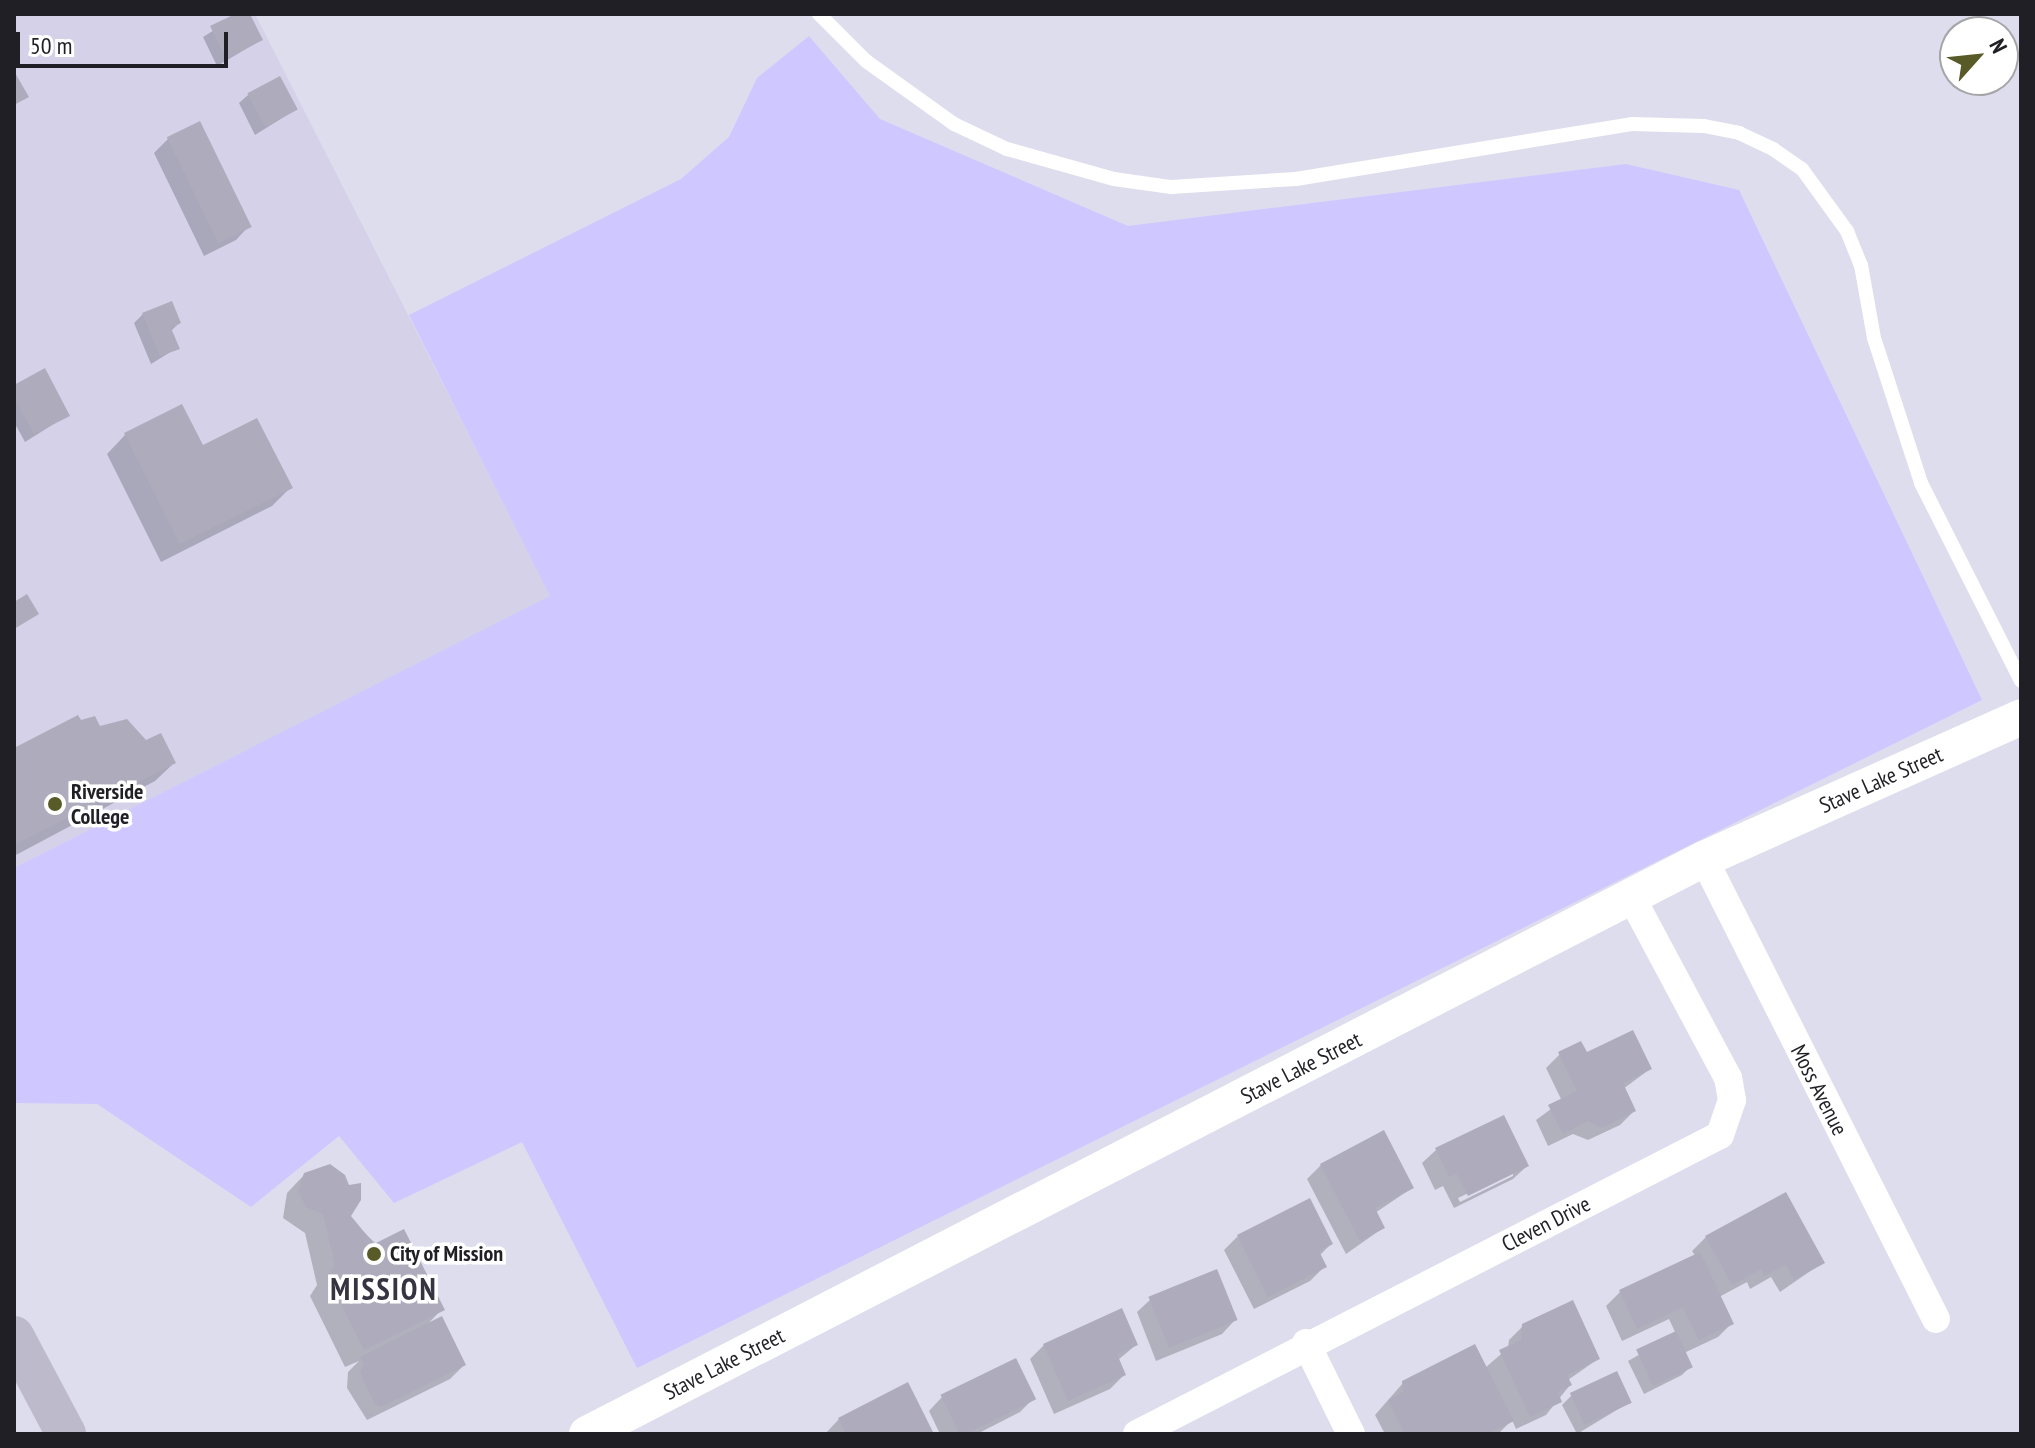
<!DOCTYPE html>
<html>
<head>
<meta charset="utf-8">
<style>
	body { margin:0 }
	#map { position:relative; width:2035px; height:1448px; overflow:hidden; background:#dedded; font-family:"PT Sans Narrow",sans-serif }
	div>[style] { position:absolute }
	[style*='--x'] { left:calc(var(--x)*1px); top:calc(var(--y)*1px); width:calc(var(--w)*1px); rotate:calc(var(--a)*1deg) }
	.built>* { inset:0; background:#d4d1e9 }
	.green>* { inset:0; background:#cfc7ff }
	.shadow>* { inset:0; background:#0003 }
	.building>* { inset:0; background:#aeacbc; transform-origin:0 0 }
	.service>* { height:14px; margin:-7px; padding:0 7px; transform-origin:7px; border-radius:7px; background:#fff }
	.minor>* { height:28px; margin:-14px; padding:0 14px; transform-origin:14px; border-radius:14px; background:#fff }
	.tertiary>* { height:36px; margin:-18px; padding:0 18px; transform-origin:18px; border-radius:18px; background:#fff }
	.secondary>* { height:40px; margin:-20px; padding:0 20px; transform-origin:20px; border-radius:20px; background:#bdbacc }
	.dots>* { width:22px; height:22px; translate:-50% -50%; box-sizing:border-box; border:4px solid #fff; border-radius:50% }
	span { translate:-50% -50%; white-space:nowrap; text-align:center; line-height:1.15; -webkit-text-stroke:7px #fff; paint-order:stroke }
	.street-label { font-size:22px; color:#201f25 }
	.poi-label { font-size:22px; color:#201f25; font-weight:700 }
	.left { translate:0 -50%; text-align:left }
	.district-label { font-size:30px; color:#363441; font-weight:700; letter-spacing:2px }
	.frame { position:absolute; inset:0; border:16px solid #201f25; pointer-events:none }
	.north { position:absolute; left:1939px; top:16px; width:80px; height:80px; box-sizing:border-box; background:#fff; border:2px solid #a6a5a8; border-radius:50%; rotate:63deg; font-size:22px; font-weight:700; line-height:32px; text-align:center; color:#201f25 }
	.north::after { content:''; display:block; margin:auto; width:28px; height:36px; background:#585a28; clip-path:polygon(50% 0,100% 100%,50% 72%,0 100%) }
	.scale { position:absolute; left:16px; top:32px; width:212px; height:36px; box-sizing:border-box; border:4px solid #201f25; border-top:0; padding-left:10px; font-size:24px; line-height:28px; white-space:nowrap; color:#201f25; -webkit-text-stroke:6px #fff; paint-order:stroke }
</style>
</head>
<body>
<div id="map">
	<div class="built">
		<i style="clip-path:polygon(14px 14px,255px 14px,551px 596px,14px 868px)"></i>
	</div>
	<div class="green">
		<i style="clip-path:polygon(809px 36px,880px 119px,1128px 226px,1626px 164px,1739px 190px,1982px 700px,637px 1368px,522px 1142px,394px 1203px,339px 1136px,251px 1207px,97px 1104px,14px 1103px,14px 868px,550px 596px,409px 315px,681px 179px,729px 137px,757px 78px)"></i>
	</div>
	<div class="shadow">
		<i style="clip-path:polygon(240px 14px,248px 14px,261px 40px,217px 66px,203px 37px)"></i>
		<i style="clip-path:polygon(248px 95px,295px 110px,255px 135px,239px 103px)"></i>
		<i style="clip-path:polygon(199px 124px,249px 226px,236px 240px,204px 256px,154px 153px,168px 139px)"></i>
		<i style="clip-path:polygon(143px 314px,179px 323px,170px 332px,177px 348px,151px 364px,134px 323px)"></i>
		<i style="clip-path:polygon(14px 387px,68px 415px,25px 442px,14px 422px)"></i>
		<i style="clip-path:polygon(125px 435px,202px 448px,290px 488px,272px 506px,161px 562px,107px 454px)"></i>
		<i style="clip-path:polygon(80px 723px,145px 743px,174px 763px,155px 781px,14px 856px,14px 751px)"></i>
		<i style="clip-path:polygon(1560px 1054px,1650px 1069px,1623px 1089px,1634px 1111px,1620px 1125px,1588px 1140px,1573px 1134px,1548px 1146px,1536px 1120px,1562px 1101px,1546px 1068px)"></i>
		<i style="clip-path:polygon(evenodd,1436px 1150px,1527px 1166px,1513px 1179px,1454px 1208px,1443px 1186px,1435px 1190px,1422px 1163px,1436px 1150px,1513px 1172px,1513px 1176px,1460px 1202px,1458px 1198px,1513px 1172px)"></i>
		<i style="clip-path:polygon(1321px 1165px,1412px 1188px,1375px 1213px,1383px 1228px,1346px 1254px,1307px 1179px)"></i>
		<i style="clip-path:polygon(305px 1174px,442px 1309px,427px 1325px,464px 1365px,450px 1379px,367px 1420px,347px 1388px,348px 1372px,359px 1361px,345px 1367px,310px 1296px,317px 1285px,305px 1233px,283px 1218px,287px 1193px)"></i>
		<i style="clip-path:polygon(1238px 1236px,1331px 1244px,1319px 1256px,1324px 1267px,1310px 1281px,1254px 1309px,1224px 1250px)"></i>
		<i style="clip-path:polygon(1706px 1237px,1822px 1263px,1780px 1292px,1771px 1277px,1750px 1289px,1747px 1282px,1719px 1297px,1732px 1323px,1718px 1337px,1684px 1353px,1691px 1366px,1682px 1375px,1644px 1394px,1628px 1361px,1676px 1334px,1669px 1319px,1622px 1341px,1606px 1306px,1620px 1292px,1696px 1257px,1692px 1251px)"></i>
		<i style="clip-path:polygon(1151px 1299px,1235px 1320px,1222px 1334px,1156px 1361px,1137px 1312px)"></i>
		<i style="clip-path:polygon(1523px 1326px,1598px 1359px,1568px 1380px,1570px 1385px,1546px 1415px,1516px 1429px,1512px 1420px,1498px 1434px,1385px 1434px,1375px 1415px,1403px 1383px,1485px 1368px,1508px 1348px,1509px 1340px)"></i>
		<i style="clip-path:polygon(1044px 1345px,1136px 1345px,1118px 1360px,1124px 1375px,1110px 1389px,1054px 1414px,1030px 1359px)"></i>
		<i style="clip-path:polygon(1571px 1396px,1630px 1402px,1577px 1434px,1562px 1405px)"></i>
		<i style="clip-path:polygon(942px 1397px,1034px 1398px,1020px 1412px,977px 1434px,940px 1434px,929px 1411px)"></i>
		<i style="clip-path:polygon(839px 1419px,932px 1434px,825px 1434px)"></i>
	</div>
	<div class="building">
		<i style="clip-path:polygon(235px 14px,250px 14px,263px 40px,226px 59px,210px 26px)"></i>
		<i style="clip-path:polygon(14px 71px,29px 97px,14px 105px)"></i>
		<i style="left:280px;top:76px;width:38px;height:37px;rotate:62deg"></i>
		<i style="left:200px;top:121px;width:118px;height:37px;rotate:64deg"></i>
		<i style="clip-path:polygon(172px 301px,181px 323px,171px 328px,180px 349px,160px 356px,142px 313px)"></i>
		<i style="clip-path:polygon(45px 368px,70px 416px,34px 434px,14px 397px,14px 385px)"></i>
		<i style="clip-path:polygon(182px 404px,203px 445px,257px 418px,293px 488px,180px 544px,124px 433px)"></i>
		<i style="clip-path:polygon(27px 594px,39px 614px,14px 629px,14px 602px)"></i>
		<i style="clip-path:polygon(78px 715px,81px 720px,95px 716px,100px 726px,127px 719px,146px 740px,161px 733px,176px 763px,14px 845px,14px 748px)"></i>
		<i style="clip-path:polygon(1633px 1030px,1652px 1069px,1623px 1083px,1636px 1111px,1602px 1128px,1588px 1121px,1563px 1134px,1548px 1105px,1577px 1091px,1558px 1052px,1581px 1041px,1587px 1052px)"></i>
		<i style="clip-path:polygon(1504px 1115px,1529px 1166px,1468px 1196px,1457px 1174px,1449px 1177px,1435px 1148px)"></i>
		<i style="clip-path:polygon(1384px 1130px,1414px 1188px,1375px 1208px,1385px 1228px,1360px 1241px,1320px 1164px)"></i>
		<i style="clip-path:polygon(330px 1164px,345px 1175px,349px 1185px,361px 1183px,361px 1200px,351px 1216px,374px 1244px,404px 1229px,445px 1310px,364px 1350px,327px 1276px,335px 1265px,323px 1214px,306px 1207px,298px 1191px,304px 1173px)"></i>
		<i style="clip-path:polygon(1786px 1192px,1825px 1263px,1794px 1280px,1786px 1265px,1764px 1276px,1761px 1269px,1732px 1285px,1705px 1236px)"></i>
		<i style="clip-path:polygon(1310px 1198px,1333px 1244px,1319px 1251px,1327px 1267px,1268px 1297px,1237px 1235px)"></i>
		<i style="clip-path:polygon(1700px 1252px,1734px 1324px,1699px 1340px,1683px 1307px,1637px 1329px,1619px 1290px)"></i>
		<i style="left:1217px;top:1269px;width:55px;height:74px;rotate:68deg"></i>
		<i style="clip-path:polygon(1573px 1300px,1600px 1359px,1567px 1375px,1572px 1385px,1558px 1392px,1562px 1402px,1530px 1417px,1499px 1350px,1521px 1340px,1522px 1324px)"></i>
		<i style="clip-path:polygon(1122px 1308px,1138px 1345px,1117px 1354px,1126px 1375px,1068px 1401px,1043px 1344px)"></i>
		<i style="clip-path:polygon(442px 1316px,466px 1365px,381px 1407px,375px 1404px,360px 1373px,364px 1364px,360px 1357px)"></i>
		<i style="left:1676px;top:1331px;width:40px;height:44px;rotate:65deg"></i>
		<i style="clip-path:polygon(1475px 1344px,1514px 1421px,1488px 1434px,1405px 1434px,1388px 1400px,1403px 1392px,1402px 1381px)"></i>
		<i style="left:1016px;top:1358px;width:46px;height:84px;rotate:64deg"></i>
		<i style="left:1617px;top:1371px;width:35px;height:52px;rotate:65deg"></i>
		<i style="clip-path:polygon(908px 1382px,934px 1434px,846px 1434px,838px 1418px)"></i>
	</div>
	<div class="service">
		<i style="--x:819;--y:14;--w:66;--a:45"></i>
		<i style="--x:866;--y:61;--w:108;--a:35.6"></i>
		<i style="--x:954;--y:124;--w:59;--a:25.3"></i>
		<i style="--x:1007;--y:149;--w:111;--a:15.7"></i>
		<i style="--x:1114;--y:179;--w:58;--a:8"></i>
		<i style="--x:1171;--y:187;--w:125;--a:-3.7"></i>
		<i style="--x:1296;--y:179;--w:340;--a:-9.3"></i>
		<i style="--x:1632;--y:124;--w:72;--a:1.6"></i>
		<i style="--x:1704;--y:126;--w:36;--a:11"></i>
		<i style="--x:1739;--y:133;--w:38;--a:25"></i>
		<i style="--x:1773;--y:149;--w:35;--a:35"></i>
		<i style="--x:1802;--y:169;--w:77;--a:54"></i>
		<i style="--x:1847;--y:231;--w:37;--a:68"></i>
		<i style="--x:1861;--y:265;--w:74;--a:79.9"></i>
		<i style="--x:1874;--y:338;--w:152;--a:72"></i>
		<i style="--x:1921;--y:483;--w:222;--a:63.2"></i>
	</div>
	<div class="minor">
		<i style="--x:1704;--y:859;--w:515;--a:63.24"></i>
		<i style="--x:1306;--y:1343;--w:102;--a:63.7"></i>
		<i style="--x:1137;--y:1434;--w:655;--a:-27.15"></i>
		<i style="--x:1720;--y:1135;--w:37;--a:-71"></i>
		<i style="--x:1732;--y:1100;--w:22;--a:-100"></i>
		<i style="--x:1728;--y:1078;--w:204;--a:-118.1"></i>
	</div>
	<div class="tertiary">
		<i style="--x:587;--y:1434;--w:1256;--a:-27.24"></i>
		<i style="--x:1704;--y:859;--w:347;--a:-24.1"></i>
	</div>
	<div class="secondary">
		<i style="--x:14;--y:1336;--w:111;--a:62"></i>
	</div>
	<div class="dots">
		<i style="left:55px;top:804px;background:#585a28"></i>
		<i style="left:374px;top:1254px;background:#585a28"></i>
	</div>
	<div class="street-label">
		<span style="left:1881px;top:780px;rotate:-24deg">Stave Lake Street</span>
		<span style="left:1301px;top:1068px;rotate:-27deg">Stave Lake Street</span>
		<span style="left:1819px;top:1090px;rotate:63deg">Moss Avenue</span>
		<span style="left:1546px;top:1224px;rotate:-27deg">Cleven Drive</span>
		<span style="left:724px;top:1364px;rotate:-27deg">Stave Lake Street</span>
	</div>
	<div class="poi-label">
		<span class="left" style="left:71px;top:804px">Riverside<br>College</span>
		<span class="left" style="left:390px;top:1254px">City of Mission</span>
	</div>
	<div class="district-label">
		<span style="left:384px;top:1289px">MISSION</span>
	</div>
	<div class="frame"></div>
	<div class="north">N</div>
	<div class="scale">50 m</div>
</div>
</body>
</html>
